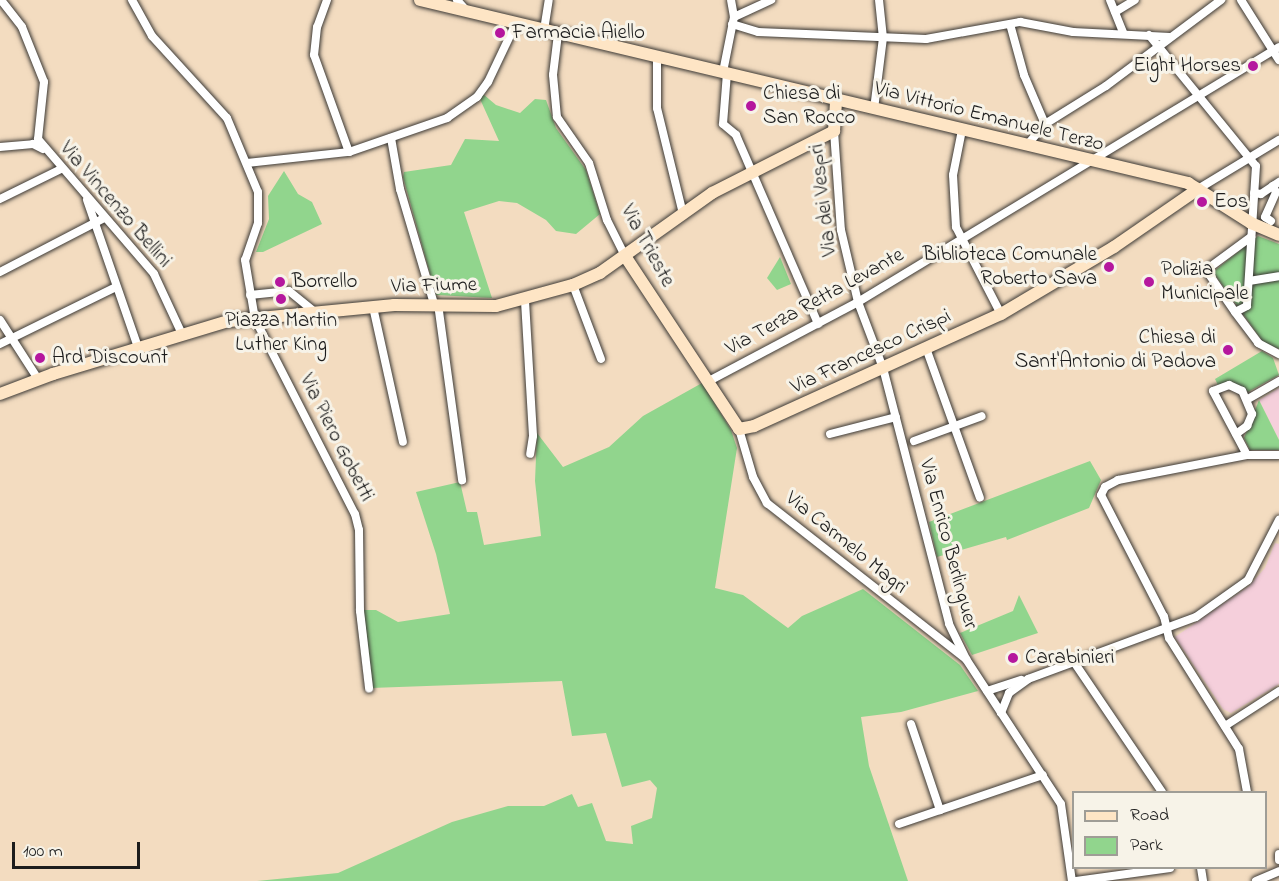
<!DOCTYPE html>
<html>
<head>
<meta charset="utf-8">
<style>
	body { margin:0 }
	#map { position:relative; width:1279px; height:881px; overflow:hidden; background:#f3dcc0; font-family:"Indie Flower",sans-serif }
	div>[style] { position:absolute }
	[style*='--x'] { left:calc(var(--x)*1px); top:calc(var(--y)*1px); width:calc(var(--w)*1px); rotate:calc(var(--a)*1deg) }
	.built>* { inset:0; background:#f5cfdb }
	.green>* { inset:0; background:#91d58d }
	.roads { filter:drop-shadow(0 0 2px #3c3935) drop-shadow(0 0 2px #3c3935) }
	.street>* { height:8px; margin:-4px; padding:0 4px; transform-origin:4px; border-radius:4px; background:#fff }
	.secondary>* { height:12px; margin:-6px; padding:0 6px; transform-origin:6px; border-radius:6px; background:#fee5c5 }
	.dots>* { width:16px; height:16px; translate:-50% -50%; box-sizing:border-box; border:3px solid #f7f3e8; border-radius:50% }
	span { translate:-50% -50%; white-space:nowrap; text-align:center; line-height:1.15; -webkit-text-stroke:6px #f7f3e8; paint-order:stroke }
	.poi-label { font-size:21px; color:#1c1c1c }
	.left { translate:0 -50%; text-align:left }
	.right { translate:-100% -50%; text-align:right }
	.street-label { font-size:21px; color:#1c1c1c }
	.legend { position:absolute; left:1072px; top:791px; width:195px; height:78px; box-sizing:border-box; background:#f7f3e8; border:2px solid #9f9d96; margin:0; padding:8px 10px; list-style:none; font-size:18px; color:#1c1c1c }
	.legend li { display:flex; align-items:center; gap:12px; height:30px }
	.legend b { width:30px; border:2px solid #9f9d96 }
	.scale { position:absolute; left:12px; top:842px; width:128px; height:27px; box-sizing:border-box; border:3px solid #1c1c1c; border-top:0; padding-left:8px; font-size:18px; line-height:21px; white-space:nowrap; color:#1c1c1c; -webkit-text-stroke:4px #f7f3e8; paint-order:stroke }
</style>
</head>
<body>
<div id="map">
	<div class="built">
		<i style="clip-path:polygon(1279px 388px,1279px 440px,1259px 400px)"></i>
		<i style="clip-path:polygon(1275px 543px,1279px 544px,1279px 684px,1231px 713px,1223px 709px,1175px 637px,1249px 586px,1265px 568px)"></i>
	</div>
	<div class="green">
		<i style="clip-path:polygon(483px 94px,496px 105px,520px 113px,535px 99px,546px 100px,556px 128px,586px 170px,600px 214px,576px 234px,556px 231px,546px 220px,517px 203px,499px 201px,464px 212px,492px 298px,436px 295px,403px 177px,404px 172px,451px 165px,465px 139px,499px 141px,480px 99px)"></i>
		<i style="clip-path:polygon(284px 171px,298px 194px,312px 202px,322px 224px,263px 252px,256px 252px,269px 219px,268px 196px)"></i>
		<i style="clip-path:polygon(1258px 236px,1279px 244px,1279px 349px,1263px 342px,1213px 272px)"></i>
		<i style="clip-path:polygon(780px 257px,791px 284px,777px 290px,767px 278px)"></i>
		<i style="clip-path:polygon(1262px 351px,1273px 358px,1279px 375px,1248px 392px,1232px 382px,1218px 385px,1215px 379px)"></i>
		<i style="clip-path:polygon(702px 383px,731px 430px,737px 448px,715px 588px,743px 595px,788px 628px,802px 616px,863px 589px,960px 665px,978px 691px,901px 712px,861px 717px,869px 766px,908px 881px,257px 881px,338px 873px,452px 822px,508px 806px,544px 806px,572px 794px,578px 807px,592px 803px,606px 841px,633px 844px,631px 826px,652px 818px,657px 788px,650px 780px,622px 787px,606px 733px,572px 736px,562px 681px,371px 688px,363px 610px,376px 610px,398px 622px,450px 614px,436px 554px,416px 492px,460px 482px,467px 512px,477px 512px,484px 545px,541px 536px,535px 481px,537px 433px,563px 467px,609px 447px,643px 416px)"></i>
		<i style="clip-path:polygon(1259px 400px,1279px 440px,1279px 450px,1250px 450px,1244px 438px)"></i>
		<i style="clip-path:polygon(1090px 461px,1101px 480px,1089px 508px,1007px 540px,1006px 537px,937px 557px,929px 522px)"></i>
		<i style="clip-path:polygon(1019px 595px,1038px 633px,972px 655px,960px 633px,1013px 611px)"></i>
	</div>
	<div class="roads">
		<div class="street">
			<i style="--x:1;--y:0;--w:34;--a:52"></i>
			<i style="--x:22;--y:27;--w:59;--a:68.2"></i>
			<i style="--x:44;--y:82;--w:57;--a:96"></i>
			<i style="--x:38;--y:139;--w:178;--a:49.3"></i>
			<i style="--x:154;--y:274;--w:66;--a:65"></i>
			<i style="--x:132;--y:0;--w:41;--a:60.9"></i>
			<i style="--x:152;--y:36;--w:111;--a:47.6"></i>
			<i style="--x:227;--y:118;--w:80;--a:67.3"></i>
			<i style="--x:258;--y:192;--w:31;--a:90"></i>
			<i style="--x:258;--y:223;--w:39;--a:109"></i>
			<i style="--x:245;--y:260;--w:60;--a:80.4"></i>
			<i style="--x:255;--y:319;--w:219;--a:62.9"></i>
			<i style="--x:355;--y:514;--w:16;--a:76"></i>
			<i style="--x:359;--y:530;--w:81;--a:89.3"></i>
			<i style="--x:360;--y:611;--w:78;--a:83.3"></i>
			<i style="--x:327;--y:0;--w:29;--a:110"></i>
			<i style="--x:317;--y:27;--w:28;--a:96"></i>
			<i style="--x:314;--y:55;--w:103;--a:70.2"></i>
			<i style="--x:457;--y:0;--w:15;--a:48"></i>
			<i style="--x:1110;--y:0;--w:35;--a:68"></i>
			<i style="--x:1241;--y:0;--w:71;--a:57.7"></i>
			<i style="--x:1115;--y:12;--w:23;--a:-31"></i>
			<i style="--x:734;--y:17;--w:41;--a:-24.7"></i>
			<i style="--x:732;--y:24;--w:27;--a:17"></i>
			<i style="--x:758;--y:32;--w:168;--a:2.4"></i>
			<i style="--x:926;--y:39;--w:96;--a:-10.3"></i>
			<i style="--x:1020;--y:22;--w:54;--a:10.7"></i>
			<i style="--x:1073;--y:32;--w:97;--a:3"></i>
			<i style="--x:1010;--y:24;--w:53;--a:74.6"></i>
			<i style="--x:1024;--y:75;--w:53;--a:66.8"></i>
			<i style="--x:544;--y:30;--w:30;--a:-81"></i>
			<i style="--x:558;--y:34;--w:41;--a:97"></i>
			<i style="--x:553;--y:75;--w:42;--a:84.6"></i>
			<i style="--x:557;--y:117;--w:56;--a:55.2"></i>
			<i style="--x:589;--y:163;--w:60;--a:72.5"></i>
			<i style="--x:607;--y:220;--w:40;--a:63.4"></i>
			<i style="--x:1149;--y:35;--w:169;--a:50.8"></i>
			<i style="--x:1256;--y:166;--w:140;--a:93.7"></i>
			<i style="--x:1247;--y:306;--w:13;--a:153"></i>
			<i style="--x:1235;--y:312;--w:51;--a:-124.6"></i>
			<i style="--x:1206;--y:270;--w:56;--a:-36.3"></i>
			<i style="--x:657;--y:57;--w:51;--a:90"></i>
			<i style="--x:657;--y:108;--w:109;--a:76.2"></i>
			<i style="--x:723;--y:72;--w:56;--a:-78.7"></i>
			<i style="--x:734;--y:17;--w:17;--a:-100"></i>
			<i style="--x:727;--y:73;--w:51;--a:94.5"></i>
			<i style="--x:723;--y:124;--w:17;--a:40"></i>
			<i style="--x:736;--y:135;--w:206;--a:66.5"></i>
			<i style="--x:874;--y:109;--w:72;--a:-82.8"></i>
			<i style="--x:883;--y:38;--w:38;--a:-96"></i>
			<i style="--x:962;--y:130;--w:46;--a:101.3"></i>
			<i style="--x:953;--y:175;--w:52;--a:86.7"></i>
			<i style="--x:956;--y:227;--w:98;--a:62.7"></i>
			<i style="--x:834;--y:131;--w:99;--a:86"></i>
			<i style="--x:841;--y:230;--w:74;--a:76.7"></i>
			<i style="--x:858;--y:302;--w:71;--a:69.3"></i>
			<i style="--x:883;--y:368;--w:264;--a:75.5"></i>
			<i style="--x:949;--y:624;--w:39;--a:64"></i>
			<i style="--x:966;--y:659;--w:173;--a:56.8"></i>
			<i style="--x:1061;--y:804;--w:78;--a:81.9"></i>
			<i style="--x:391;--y:138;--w:52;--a:80"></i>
			<i style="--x:400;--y:189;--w:120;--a:73.5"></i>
			<i style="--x:1027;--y:145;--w:28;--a:-49"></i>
			<i style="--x:1045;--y:124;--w:72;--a:-31.9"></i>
			<i style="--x:1106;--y:86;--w:144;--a:-36.8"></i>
			<i style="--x:0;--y:147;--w:33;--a:-5"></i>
			<i style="--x:33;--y:144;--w:11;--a:27"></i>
			<i style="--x:247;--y:163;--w:103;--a:-6.2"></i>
			<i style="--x:349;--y:152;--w:104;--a:-19.1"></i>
			<i style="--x:447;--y:118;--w:37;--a:-35"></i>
			<i style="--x:477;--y:97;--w:19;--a:-54"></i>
			<i style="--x:488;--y:82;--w:65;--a:-64.6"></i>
			<i style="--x:1198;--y:189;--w:95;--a:-31.2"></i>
			<i style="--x:1254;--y:193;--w:7;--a:8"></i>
			<i style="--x:1261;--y:194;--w:22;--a:-34"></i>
			<i style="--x:0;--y:199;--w:68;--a:-26.2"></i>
			<i style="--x:87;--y:200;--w:156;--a:70.9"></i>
			<i style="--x:1271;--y:221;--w:7;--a:-146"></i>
			<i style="--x:1265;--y:217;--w:27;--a:-66"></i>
			<i style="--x:1276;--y:192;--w:7;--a:-117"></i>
			<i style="--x:0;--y:272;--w:117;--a:-27.4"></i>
			<i style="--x:1249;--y:281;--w:30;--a:-9"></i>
			<i style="--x:573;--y:285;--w:79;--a:69.3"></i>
			<i style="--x:250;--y:295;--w:39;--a:-6"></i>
			<i style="--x:289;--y:291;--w:35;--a:39"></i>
			<i style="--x:525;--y:301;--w:135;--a:86.6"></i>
			<i style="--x:533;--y:436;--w:18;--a:99"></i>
			<i style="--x:438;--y:304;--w:178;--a:82.2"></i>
			<i style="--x:373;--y:307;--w:138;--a:77.5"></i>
			<i style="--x:1235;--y:312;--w:39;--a:53"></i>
			<i style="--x:1258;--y:343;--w:24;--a:28"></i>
			<i style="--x:0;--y:320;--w:70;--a:57.2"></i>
			<i style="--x:0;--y:344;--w:129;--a:-26.2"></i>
			<i style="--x:926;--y:348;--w:159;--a:70.2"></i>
			<i style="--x:707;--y:382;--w:171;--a:-27.9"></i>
			<i style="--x:858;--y:302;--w:492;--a:-31.2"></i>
			<i style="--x:1248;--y:399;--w:36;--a:-30"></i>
			<i style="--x:739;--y:429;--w:50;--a:73.7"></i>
			<i style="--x:753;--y:477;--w:30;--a:62"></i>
			<i style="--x:767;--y:503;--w:253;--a:38.1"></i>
			<i style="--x:830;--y:434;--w:68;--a:-14.4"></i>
			<i style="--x:1236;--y:434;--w:14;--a:-36"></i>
			<i style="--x:1247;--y:426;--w:13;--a:-67"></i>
			<i style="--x:1252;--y:414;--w:25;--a:-113"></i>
			<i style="--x:1242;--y:391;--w:14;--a:-155"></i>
			<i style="--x:1229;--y:385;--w:17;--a:159"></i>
			<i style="--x:1213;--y:391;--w:72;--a:62"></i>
			<i style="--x:914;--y:441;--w:72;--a:-20.2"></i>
			<i style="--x:1074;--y:662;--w:157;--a:55.9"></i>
			<i style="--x:987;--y:691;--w:36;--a:-18"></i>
			<i style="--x:1001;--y:713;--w:22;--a:-68"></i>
			<i style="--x:1009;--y:693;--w:24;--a:-36"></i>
			<i style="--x:1028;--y:679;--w:179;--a:-20.3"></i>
			<i style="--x:1196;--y:617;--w:64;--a:-35.4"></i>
			<i style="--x:1248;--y:580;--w:68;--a:-62.7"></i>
			<i style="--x:911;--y:724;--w:91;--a:71.4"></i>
			<i style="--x:1225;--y:726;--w:64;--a:-32.9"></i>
			<i style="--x:1247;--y:792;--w:44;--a:-100.5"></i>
			<i style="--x:1239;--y:749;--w:131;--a:-122.2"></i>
			<i style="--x:1169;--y:638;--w:22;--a:-103"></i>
			<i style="--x:1164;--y:617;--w:137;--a:-117.3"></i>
			<i style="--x:1101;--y:495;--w:9;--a:-63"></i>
			<i style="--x:1105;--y:487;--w:15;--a:-28"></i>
			<i style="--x:1118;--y:480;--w:131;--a:-11"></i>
			<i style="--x:1247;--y:455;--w:32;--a:0"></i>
			<i style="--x:899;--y:824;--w:152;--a:-18.8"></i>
			<i style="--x:1279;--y:854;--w:6;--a:90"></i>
			<i style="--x:1201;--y:868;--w:13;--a:81"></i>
			<i style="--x:1076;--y:881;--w:95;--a:-7.9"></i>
			<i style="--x:1256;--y:881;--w:25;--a:-23"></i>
		</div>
		<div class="secondary">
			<i style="--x:420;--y:0;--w:790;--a:13.4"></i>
			<i style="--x:1188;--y:183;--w:75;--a:32.4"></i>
			<i style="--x:1251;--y:223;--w:30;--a:23"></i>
			<i style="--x:625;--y:256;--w:207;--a:56.6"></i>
			<i style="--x:739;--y:429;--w:15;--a:-11"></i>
			<i style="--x:754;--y:426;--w:271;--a:-24.4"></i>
			<i style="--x:1001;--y:314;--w:131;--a:-30.7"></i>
			<i style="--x:1114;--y:247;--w:102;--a:-34.6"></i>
			<i style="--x:0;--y:394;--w:57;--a:-20.7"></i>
			<i style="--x:53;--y:374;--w:184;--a:-16.8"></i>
			<i style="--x:229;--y:321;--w:166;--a:-5.5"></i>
			<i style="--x:394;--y:305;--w:102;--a:0.6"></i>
			<i style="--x:496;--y:306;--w:80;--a:-15.3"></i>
			<i style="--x:573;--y:285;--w:30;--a:-24"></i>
			<i style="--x:600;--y:273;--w:138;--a:-35.5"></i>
			<i style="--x:712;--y:193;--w:137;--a:-26.9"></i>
			<i style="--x:834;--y:131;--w:32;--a:-86"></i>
		</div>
	</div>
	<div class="dots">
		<i style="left:500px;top:33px;background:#b5179e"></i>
		<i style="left:1253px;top:66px;background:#b5179e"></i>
		<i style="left:751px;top:106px;background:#b5179e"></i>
		<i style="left:1202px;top:202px;background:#b5179e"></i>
		<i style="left:1109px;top:267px;background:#b5179e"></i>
		<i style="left:280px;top:282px;background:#b5179e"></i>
		<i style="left:1149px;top:282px;background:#b5179e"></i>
		<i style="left:281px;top:299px;background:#b5179e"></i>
		<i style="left:1228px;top:350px;background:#b5179e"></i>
		<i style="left:40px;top:358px;background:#b5179e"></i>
		<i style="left:1013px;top:658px;background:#b5179e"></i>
	</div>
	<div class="poi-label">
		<span class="left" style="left:512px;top:33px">Farmacia Aiello</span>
		<span class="right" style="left:1241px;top:66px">Eight Horses</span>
		<span class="left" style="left:763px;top:106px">Chiesa di<br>San Rocco</span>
		<span class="left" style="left:1214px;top:202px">Eos</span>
		<span class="right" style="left:1097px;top:267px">Biblioteca Comunale<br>Roberto Sava</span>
		<span class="left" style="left:1161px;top:282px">Polizia<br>Municipale</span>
		<span class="left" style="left:292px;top:282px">Borrello</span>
		<span style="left:281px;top:333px">Piazza Martin<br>Luther King</span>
		<span class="right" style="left:1216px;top:350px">Chiesa di<br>Sant'Antonio di Padova</span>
		<span class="left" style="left:52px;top:358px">Ard Discount</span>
		<span class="left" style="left:1025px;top:658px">Carabinieri</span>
	</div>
	<div class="street-label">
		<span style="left:989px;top:117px;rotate:14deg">Via Vittorio Emanuele Terzo</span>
		<span style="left:824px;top:200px;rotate:-97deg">Via dei Vespri</span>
		<span style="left:115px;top:205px;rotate:49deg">Via Vincenzo Bellini</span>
		<span style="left:647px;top:246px;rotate:61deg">Via Trieste</span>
		<span style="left:434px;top:286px;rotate:-1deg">Via Fiume</span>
		<span style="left:815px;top:302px;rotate:-29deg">Via Terza Retta Levante</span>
		<span style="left:871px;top:352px;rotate:-25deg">Via Francesco Crispi</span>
		<span style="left:336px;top:438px;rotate:63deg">Via Piero Gobetti</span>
		<span style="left:846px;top:543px;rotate:39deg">Via Carmelo Magrì</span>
		<span style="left:948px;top:544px;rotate:75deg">Via Enrico Berlinguer</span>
	</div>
	<ul class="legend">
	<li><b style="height:8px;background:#fee5c5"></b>Road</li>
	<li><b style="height:16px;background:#91d58d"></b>Park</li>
	</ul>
	<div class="scale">100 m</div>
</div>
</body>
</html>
